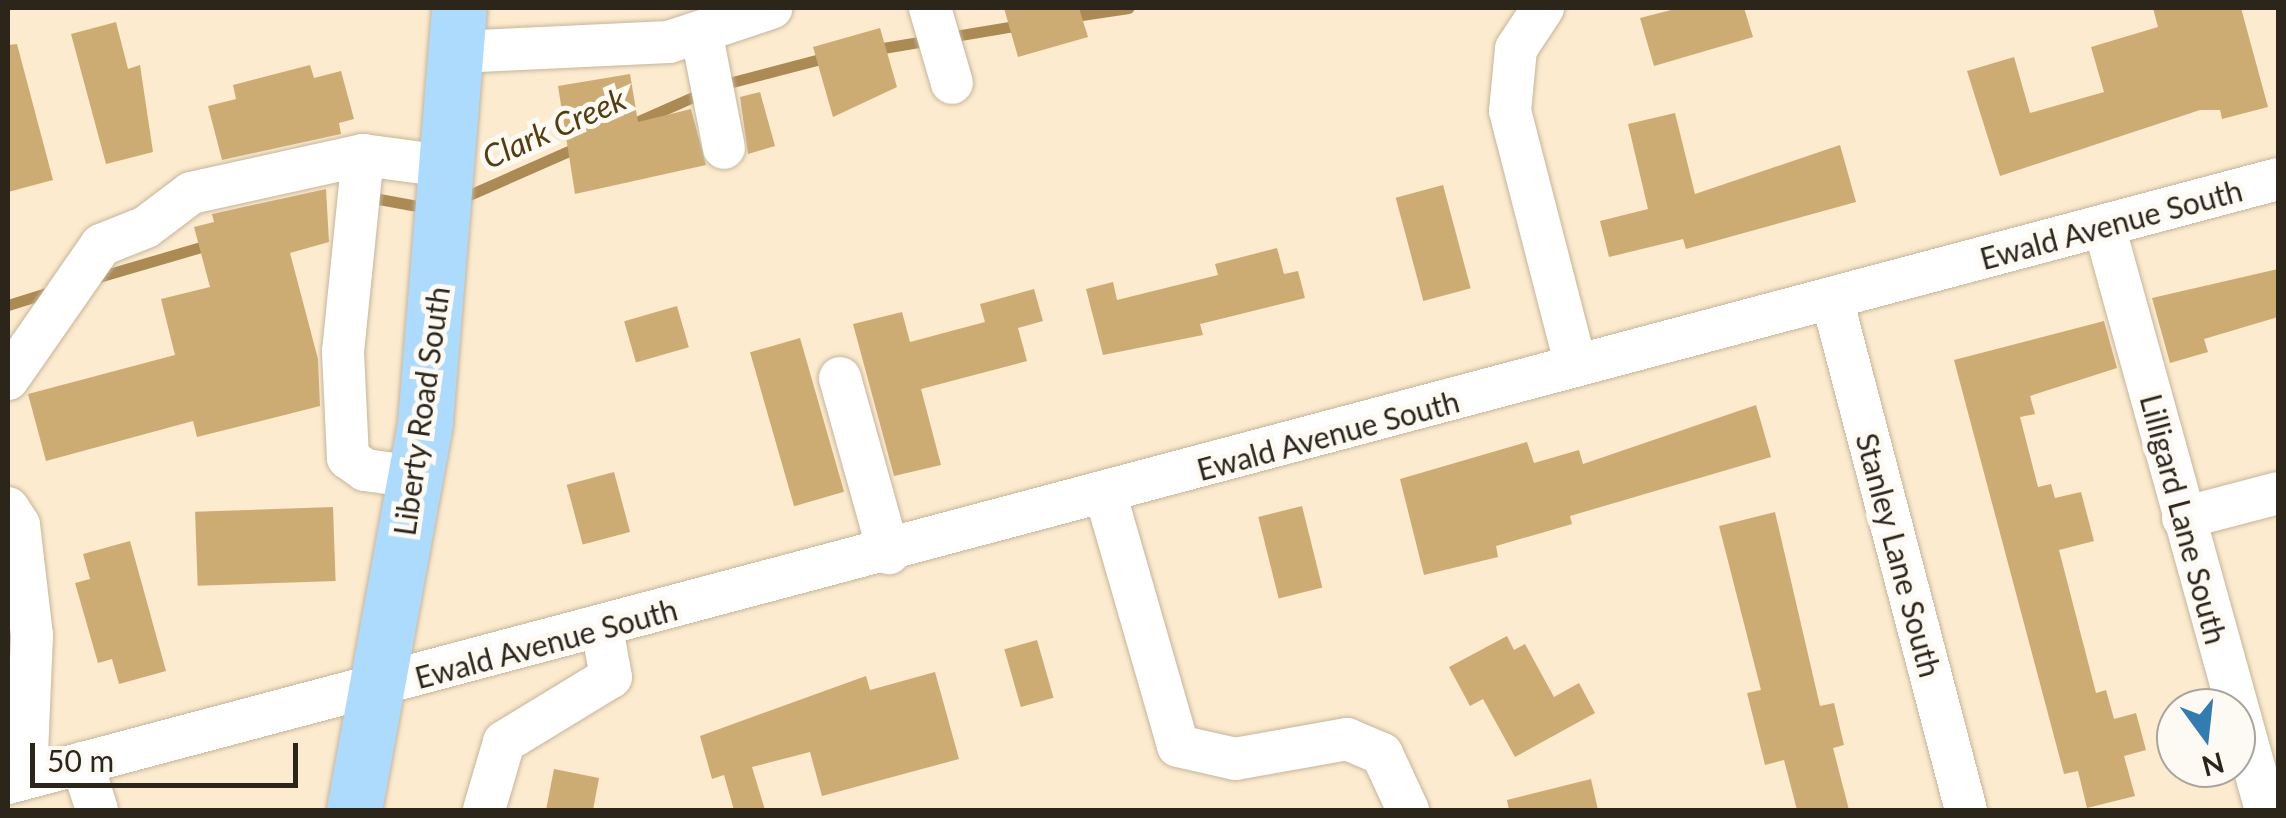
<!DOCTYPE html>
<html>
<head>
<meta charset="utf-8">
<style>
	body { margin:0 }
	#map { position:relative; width:2286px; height:818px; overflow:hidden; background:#fcebce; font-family:Lato,sans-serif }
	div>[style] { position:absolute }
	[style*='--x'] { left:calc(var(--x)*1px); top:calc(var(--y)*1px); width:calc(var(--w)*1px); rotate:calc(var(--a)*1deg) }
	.stream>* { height:11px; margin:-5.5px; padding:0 5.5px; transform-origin:5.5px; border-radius:5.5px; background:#ab8a53 }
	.building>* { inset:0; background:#cdac74; transform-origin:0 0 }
	.roads { filter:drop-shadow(0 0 2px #c6b59a) drop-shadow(0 0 2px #c6b59a) }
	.minor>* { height:42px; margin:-21px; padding:0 21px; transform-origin:21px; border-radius:21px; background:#fff }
	.major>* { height:55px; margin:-27.5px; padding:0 27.5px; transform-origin:27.5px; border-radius:27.5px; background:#addbfe }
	span { translate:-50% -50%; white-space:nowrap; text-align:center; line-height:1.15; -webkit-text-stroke:10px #fdfaf4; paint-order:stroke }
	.street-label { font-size:30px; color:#2b251a }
	.water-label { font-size:32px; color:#543c0f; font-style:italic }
	.frame { position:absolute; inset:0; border:10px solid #2b251a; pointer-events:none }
	.north { position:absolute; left:2156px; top:688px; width:100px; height:100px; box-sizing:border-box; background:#fdfaf4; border:2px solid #a9a59d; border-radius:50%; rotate:165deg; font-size:28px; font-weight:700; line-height:40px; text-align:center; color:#2b251a }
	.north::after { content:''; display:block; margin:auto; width:35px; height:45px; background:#327cb0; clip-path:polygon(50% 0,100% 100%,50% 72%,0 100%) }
	.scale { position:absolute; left:30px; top:743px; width:268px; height:45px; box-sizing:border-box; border:5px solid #2b251a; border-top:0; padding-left:12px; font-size:30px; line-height:35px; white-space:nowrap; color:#2b251a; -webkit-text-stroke:8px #fdfaf4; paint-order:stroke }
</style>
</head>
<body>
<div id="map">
	<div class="stream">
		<i style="--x:1068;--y:17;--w:61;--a:-8.5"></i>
		<i style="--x:871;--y:50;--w:152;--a:-9.5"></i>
		<i style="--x:721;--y:85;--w:111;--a:-14.7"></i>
		<i style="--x:625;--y:127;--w:86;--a:-23.9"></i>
		<i style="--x:368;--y:197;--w:61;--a:10.4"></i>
		<i style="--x:460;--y:199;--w:131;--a:-23.8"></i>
		<i style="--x:95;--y:278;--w:121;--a:-16.3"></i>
		<i style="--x:8;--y:305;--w:47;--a:-17.3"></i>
	</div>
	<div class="building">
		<i style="clip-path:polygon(1004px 8px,1079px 8px,1088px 37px,1018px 57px)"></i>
		<i style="clip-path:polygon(1679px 8px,1744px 8px,1753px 37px,1654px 66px,1640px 18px)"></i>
		<i style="clip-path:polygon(2153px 8px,2241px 8px,2268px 107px,2222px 119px,2220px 110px,2200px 110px,2000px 176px,1967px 71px,2014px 57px,2030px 113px,2104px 92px,2091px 47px,2158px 27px)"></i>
		<i style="clip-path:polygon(116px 22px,128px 69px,140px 65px,153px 152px,106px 164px,71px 34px)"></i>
		<i style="clip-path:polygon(880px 28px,897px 87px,833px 117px,813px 47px)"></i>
		<i style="clip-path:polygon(17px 44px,53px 180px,8px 192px,8px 45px)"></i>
		<i style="clip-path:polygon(310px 65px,314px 78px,341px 71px,354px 119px,339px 123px,341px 134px,222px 160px,208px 106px,236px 99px,233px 85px)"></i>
		<i style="clip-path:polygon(630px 74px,638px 122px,691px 109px,706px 165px,575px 194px,558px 86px)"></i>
		<i style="clip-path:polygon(760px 92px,775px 146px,748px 154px,740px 97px)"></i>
		<i style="clip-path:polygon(1675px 113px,1695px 194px,1840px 145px,1856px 202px,1686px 249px,1683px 239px,1609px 257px,1600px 221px,1648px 209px,1628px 124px)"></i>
		<i style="left:1443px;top:185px;width:107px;height:49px;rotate:75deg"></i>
		<i style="clip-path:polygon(326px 189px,329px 242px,290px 253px,318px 359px,320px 406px,197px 437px,193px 421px,46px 461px,28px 394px,175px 355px,161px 299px,210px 287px,194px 227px,214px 222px,212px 214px)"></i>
		<i style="clip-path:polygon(1277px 248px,1284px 274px,1298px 271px,1305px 298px,1200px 324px,1203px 335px,1103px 355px,1086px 289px,1113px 282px,1117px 300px,1218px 275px,1215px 264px)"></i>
		<i style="clip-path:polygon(2278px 269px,2278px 317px,2204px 339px,2208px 352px,2170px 363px,2152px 298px)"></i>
		<i style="clip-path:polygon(1034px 289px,1043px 321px,1018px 328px,1027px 361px,921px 389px,941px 465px,894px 476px,853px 324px,902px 312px,910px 342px,985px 322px,980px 304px)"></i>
		<i style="left:677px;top:306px;width:43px;height:55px;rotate:74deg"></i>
		<i style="clip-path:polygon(2104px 321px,2117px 368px,2030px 396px,2035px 414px,2020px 417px,2038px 487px,2051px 484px,2055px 498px,2081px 492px,2094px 541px,2059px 550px,2096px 693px,2106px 690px,2114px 719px,2136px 713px,2146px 750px,2124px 756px,2135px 796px,2087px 808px,2078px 771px,2064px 774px,1954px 360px)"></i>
		<i style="left:800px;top:338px;width:160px;height:52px;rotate:74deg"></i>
		<i style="clip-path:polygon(1756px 405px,1771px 457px,1570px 516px,1572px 524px,1496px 546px,1498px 557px,1424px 575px,1400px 479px,1527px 442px,1534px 463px,1579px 450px,1583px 464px)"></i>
		<i style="left:614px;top:472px;width:62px;height:49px;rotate:75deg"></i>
		<i style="left:1302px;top:506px;width:84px;height:45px;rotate:76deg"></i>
		<i style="left:333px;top:507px;width:74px;height:138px;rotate:88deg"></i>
		<i style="clip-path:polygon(1775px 512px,1820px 706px,1834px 703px,1844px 745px,1833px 748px,1849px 810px,1797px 810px,1784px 760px,1765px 765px,1747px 693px,1761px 690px,1719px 526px)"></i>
		<i style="clip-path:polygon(130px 541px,166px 671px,119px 684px,112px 659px,98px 663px,75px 583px,90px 579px,83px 554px)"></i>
		<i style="clip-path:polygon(1507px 636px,1514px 650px,1525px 644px,1554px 697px,1579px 683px,1595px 713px,1515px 757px,1483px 699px,1470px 706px,1449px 667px)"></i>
		<i style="left:1037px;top:640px;width:60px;height:34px;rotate:74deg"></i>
		<i style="clip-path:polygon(935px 672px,959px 759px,822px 796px,810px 752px,752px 767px,765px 810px,734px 810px,724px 775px,712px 779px,700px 736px,866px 676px,870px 690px)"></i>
		<i style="clip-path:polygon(554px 769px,599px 778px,593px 810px,546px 810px)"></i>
		<i style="clip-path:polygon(1591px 779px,1598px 810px,1509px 810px,1507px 800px)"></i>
	</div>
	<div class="roads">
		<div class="minor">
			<i style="--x:930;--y:8;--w:78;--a:73.7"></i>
			<i style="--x:1543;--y:8;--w:49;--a:123.4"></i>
			<i style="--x:1516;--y:49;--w:62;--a:95.5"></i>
			<i style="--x:1510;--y:111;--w:263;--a:75.5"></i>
			<i style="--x:702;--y:36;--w:114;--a:78.9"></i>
			<i style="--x:457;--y:52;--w:212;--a:-2.7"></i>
			<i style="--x:669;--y:42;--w:108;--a:-18.4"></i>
			<i style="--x:363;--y:155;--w:198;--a:95.8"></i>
			<i style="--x:343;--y:352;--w:106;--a:87.3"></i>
			<i style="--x:348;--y:458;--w:21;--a:35"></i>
			<i style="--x:365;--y:470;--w:50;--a:8"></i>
			<i style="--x:2104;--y:226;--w:606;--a:74.5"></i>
			<i style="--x:1832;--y:299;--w:528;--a:75.31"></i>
			<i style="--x:840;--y:378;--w:182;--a:74.4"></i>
			<i style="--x:8;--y:379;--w:163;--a:-55.2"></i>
			<i style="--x:101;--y:245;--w:48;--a:-21.8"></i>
			<i style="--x:146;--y:227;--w:56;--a:-37.1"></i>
			<i style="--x:191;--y:193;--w:176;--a:-12.5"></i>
			<i style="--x:363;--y:155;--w:90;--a:7.7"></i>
			<i style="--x:1106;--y:496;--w:260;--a:73.9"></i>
			<i style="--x:1178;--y:746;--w:58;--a:12.8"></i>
			<i style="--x:1235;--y:759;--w:114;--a:-10.1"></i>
			<i style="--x:1347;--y:739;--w:38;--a:23"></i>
			<i style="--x:1382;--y:754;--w:62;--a:65.1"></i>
			<i style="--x:8;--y:508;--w:20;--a:57"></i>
			<i style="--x:19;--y:525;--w:111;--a:83.3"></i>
			<i style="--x:32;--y:635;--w:143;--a:92.4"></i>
			<i style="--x:2183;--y:518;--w:98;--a:-14.7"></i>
			<i style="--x:82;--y:763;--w:49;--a:72.3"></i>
			<i style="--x:8;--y:783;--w:2349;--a:-14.9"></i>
			<i style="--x:484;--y:810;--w:71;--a:-73.6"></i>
			<i style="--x:504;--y:742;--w:125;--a:-31.3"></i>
			<i style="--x:611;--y:677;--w:50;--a:-100.4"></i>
		</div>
		<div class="major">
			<i style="--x:354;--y:810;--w:394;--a:-79.6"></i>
			<i style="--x:425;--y:422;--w:415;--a:-85.3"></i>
		</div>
	</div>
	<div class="street-label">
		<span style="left:2111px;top:224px;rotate:-15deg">Ewald Avenue South</span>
		<span style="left:421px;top:411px;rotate:-82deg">Liberty Road South</span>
		<span style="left:1328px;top:435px;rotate:-15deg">Ewald Avenue South</span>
		<span style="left:2184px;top:519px;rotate:75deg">Lilligard Lane South</span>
		<span style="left:1899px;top:555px;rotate:75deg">Stanley Lane South</span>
		<span style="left:546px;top:643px;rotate:-15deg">Ewald Avenue South</span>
	</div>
	<div class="water-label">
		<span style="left:554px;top:128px;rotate:-24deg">Clark Creek</span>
	</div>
	<div class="frame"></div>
	<div class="north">N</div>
	<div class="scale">50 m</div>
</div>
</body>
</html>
